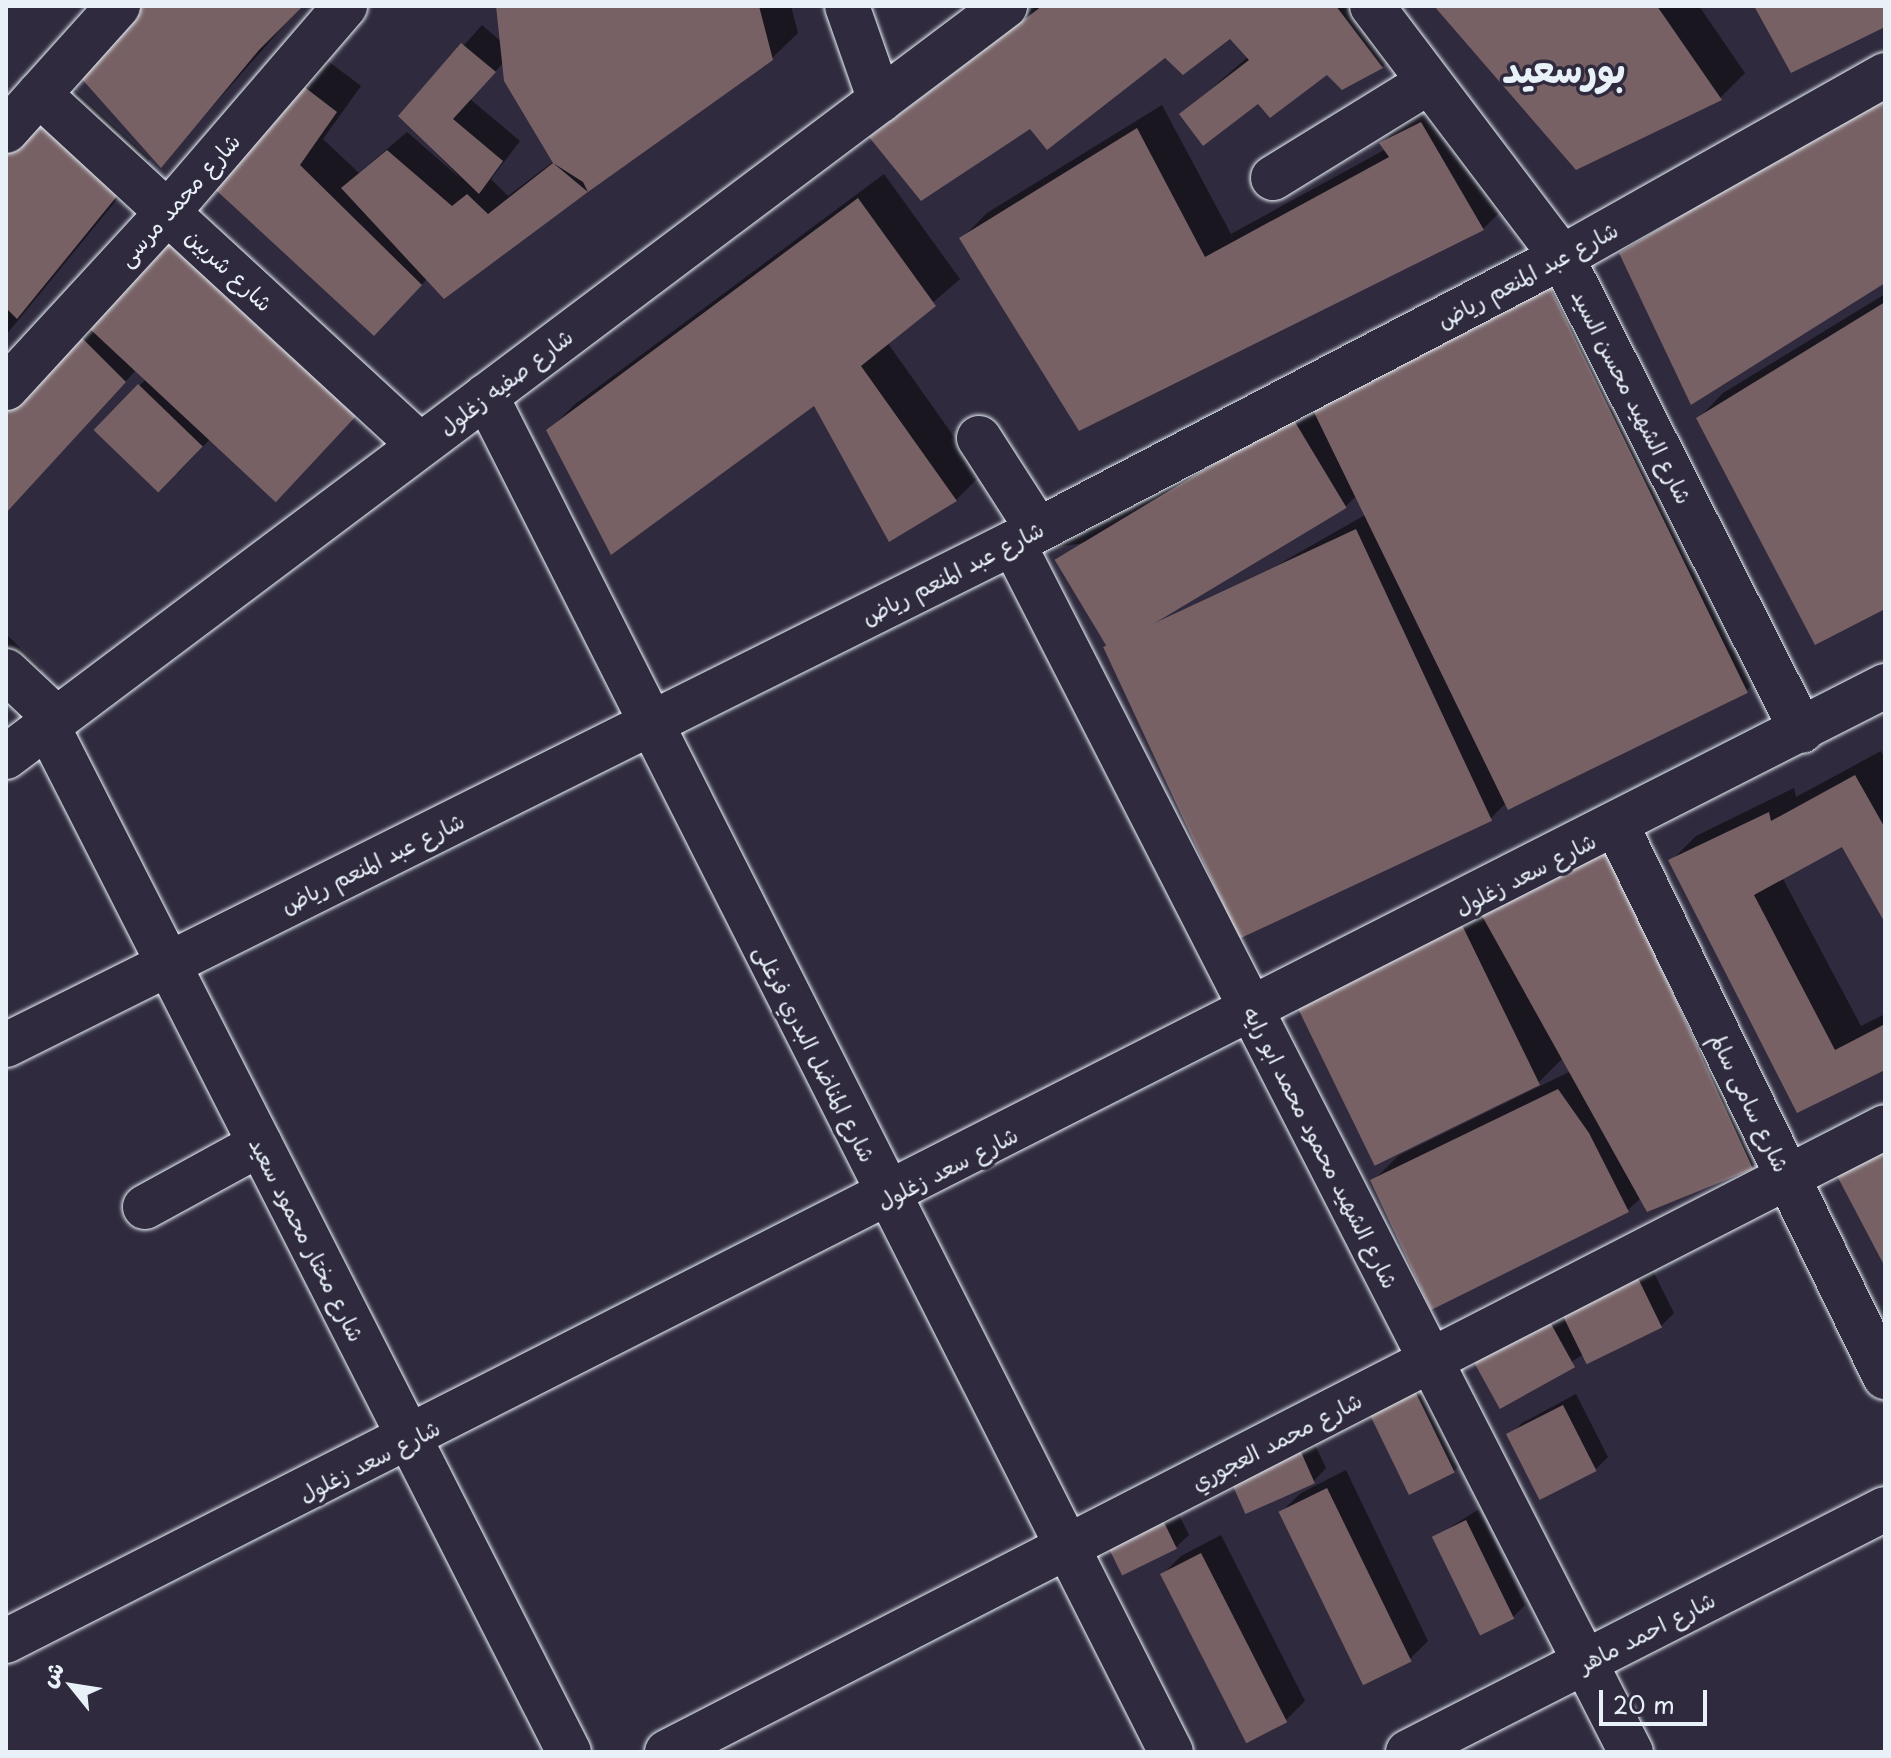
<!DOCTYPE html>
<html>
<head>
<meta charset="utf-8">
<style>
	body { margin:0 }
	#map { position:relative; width:1891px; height:1758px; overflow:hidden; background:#2f2a3d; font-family:"Playpen Sans","Playpen Sans Arabic",sans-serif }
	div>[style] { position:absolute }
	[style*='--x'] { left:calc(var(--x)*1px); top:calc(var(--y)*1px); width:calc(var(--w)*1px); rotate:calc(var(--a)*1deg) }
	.shadow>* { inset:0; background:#0007 }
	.building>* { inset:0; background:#776165; transform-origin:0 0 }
	.roads { filter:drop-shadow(0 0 2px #e8f1f8) drop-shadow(0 0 2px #e8f1f8) }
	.minor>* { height:44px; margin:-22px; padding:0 22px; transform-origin:22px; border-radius:22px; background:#2f2a3d }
	.major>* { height:44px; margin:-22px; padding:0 22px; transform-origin:22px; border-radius:22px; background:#2f2a3d }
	span { translate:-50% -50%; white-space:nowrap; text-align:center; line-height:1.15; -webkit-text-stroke:7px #2f2a3d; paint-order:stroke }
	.street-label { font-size:22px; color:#e8f1f8 }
	.town-label { font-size:38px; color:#e8f1f8; font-weight:700 }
	.frame { position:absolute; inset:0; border:8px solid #e8f1f8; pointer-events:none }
	.north { position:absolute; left:32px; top:1646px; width:80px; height:80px; -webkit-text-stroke:6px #2f2a3d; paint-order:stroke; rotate:300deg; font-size:22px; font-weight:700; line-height:32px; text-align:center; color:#e8f1f8 }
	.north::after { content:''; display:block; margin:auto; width:28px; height:36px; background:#e8f1f8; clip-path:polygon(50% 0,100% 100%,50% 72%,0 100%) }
	.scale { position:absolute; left:1599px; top:1690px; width:108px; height:36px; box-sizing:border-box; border:4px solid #e8f1f8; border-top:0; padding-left:10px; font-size:24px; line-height:28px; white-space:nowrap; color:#e8f1f8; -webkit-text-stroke:6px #2f2a3d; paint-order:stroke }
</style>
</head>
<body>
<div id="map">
	<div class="shadow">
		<i style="clip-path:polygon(131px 6px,301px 6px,161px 165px)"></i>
		<i style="clip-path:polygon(evenodd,501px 6px,791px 6px,798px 33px,772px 58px,445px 296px,428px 278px,399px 308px,207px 180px,320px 55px,361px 86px,323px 139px,359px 173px,407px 132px,461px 179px,401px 116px,482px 25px,504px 44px,501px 6px,505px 61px,554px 161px,508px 196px,491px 179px,520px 141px,470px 99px,505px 61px)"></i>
		<i style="clip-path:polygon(1036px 6px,1380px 6px,1407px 42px,1382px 67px,1328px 73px,1259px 102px,1182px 114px,1249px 56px,1230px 37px,1166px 56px,1030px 127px,872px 137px,897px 112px)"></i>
		<i style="clip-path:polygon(1437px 6px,1699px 6px,1745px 73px,1720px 98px)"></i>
		<i style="clip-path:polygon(64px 80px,150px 159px,6px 335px,6px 143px)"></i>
		<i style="clip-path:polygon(1885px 85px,1885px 280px,1621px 254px,1647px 228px)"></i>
		<i style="clip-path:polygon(1447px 99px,1508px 204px,1483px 229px,1079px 428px,962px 238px,987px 213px,1162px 105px,1231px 234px,1386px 149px,1382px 143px,1407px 118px)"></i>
		<i style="clip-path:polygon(884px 174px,960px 279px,887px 342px,981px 475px,956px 500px,815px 403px,549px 430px,574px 405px)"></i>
		<i style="clip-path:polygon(192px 204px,384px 385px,210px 439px,178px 473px,97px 430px,146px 379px,136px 370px,6px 513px,6px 413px)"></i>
		<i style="clip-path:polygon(1574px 259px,1770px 667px,1745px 692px,1508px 801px,1489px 820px,1116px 669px,1141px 643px,1365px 515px,1356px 496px,1346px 506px,1049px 548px)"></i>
		<i style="clip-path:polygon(1885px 294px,1885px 607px,1698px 419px,1723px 393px)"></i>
		<i style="clip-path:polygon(6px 634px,42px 669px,6px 702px)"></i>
		<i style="clip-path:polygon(1881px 751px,1885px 759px,1885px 919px,1843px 844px,1782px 877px,1861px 1026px,1885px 1014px,1885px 1068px,1798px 1111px,1671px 861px,1696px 836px,1794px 788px,1796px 797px)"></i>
		<i style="clip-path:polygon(1634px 828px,1777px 1142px,1752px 1167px,1641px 1198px,1628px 1210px,1373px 1181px,1398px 1156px,1571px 1071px,1563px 1058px,1532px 1089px,1303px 1014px,1328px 989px)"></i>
		<i style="clip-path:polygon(1647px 1259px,1674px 1313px,1661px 1326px,1584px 1354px,1499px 1406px,1558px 1302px)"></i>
		<i style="clip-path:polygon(1427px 1378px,1467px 1459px,1454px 1471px,1410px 1493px,1371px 1412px)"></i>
		<i style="clip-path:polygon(1576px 1394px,1608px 1457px,1596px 1469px,1509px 1436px,1522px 1423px)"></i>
		<i style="clip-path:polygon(1309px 1432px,1326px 1468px,1314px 1481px,1243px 1464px)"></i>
		<i style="clip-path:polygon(1346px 1470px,1428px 1641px,1409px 1660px,1281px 1512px,1301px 1493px)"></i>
		<i style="clip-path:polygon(1172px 1501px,1189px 1535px,1176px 1547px,1124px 1574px)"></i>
		<i style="clip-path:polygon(1479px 1509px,1525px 1605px,1513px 1617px,1435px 1537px)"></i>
		<i style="clip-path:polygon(1221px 1535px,1305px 1701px,1286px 1720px,1162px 1575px,1181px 1556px)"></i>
	</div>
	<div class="building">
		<i style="clip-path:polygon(128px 6px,303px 6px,259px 50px,161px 168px,73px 69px)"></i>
		<i style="clip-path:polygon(496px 6px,759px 6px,773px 60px,588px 192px,583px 182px,553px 163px,588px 192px,444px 299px,341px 188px,387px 150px,452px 206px,467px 194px,488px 214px,553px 163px,504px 81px)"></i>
		<i style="clip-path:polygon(1042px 6px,1336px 6px,1383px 68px,1342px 90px,1327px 75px,1270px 118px,1258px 104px,1203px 146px,1179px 114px,1249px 60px,1230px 39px,1183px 75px,1165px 58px,1047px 150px,1030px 129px,921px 201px,869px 137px)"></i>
		<i style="clip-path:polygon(1434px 6px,1657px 6px,1722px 100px,1576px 170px)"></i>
		<i style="clip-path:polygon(1754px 6px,1885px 6px,1885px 27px,1791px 73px)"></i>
		<i style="clip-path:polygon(461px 43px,496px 72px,453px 119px,503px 161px,479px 194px,398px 116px)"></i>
		<i style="clip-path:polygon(294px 79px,337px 112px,300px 165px,422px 285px,374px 336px,205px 180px)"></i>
		<i style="clip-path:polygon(1885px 93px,1885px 283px,1691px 405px,1619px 253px)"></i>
		<i style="clip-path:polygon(38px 104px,126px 185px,17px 319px,6px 308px,6px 140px)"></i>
		<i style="clip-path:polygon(1421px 122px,1484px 230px,1079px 431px,959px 238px,1137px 128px,1205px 257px,1389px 157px,1379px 143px)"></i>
		<i style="clip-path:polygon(858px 198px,936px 306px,861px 366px,957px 501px,889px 542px,814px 406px,611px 555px,546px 430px)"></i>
		<i style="left:165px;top:228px;width:268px;height:125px;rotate:43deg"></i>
		<i style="left:1548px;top:283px;width:456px;height:267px;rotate:64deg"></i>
		<i style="clip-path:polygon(1885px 302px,1885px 609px,1815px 645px,1696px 418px)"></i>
		<i style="clip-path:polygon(79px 335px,126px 382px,6px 513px,6px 410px)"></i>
		<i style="left:138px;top:384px;width:90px;height:64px;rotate:44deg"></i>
		<i style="left:1292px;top:417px;width:106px;height:277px;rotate:59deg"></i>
		<i style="left:1356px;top:529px;width:322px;height:279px;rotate:65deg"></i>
		<i style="clip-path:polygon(1855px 775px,1885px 828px,1885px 923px,1842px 847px,1754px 895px,1835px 1050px,1885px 1024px,1885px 1070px,1797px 1113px,1668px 860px,1769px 812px,1771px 821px)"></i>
		<i style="clip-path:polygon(1608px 851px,1753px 1169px,1647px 1212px,1481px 914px)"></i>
		<i style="left:1462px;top:925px;width:178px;height:184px;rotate:64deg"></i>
		<i style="clip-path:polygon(1558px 1089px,1589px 1133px,1629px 1212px,1431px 1310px,1370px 1180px)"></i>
		<i style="clip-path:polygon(1885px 1141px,1885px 1267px,1834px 1170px)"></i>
		<i style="left:1634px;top:1270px;width:64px;height:84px;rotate:64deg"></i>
		<i style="left:1545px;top:1313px;width:62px;height:86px;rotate:61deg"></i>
		<i style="left:1414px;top:1389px;width:93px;height:51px;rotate:64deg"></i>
		<i style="left:1563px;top:1405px;width:74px;height:64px;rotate:63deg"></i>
		<i style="left:1297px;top:1443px;width:44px;height:76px;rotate:66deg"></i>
		<i style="left:1327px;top:1488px;width:193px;height:54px;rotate:64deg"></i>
		<i style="left:1159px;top:1512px;width:41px;height:61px;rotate:64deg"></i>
		<i style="left:1466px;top:1520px;width:110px;height:38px;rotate:64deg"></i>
		<i style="left:1201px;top:1553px;width:190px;height:46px;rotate:63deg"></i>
	</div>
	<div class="roads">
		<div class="minor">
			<i style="--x:847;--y:6;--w:100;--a:70.7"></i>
			<i style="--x:1372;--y:6;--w:315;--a:52.9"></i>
			<i style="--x:1562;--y:257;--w:531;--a:63.15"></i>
			<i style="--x:39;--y:94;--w:518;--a:42.65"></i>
			<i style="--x:6;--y:131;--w:168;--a:-48.1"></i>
			<i style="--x:1273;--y:178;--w:183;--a:-31.6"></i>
			<i style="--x:6;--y:388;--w:239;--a:-47.4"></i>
			<i style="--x:168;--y:212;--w:272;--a:-49.3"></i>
			<i style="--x:486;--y:396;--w:1519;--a:63.2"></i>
			<i style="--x:979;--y:438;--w:109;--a:57.3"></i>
			<i style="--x:1013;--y:543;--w:1358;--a:62.93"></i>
			<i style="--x:6;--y:671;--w:70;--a:43.3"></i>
			<i style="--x:47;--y:725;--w:1152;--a:63.06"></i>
			<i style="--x:6;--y:757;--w:1250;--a:-36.93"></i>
			<i style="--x:1617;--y:826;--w:613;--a:64.06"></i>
			<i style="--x:6;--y:1045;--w:1125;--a:-26.5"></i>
			<i style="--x:1013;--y:543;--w:619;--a:-27.52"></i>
			<i style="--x:1562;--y:257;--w:371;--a:-29.4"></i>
			<i style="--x:145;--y:1207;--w:131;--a:-28.7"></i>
			<i style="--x:667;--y:1752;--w:1369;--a:-27.16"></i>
			<i style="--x:1408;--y:1752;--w:535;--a:-27"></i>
		</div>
		<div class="major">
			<i style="--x:6;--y:1641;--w:2108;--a:-26.94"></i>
		</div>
	</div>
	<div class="street-label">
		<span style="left:178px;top:199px;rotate:-48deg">شارع محمد مرسى</span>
		<span style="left:230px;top:269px;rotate:43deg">شارع شربين</span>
		<span style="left:1527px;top:274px;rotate:-28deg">شارع عبد المنعم رياض</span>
		<span style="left:505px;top:381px;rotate:-37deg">شارع صفيه زغلول</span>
		<span style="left:1633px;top:396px;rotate:63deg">شارع الشهيد محسن السيد</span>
		<span style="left:952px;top:572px;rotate:-27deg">شارع عبد المنعم رياض</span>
		<span style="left:372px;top:862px;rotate:-26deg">شارع عبد المنعم رياض</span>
		<span style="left:1525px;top:873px;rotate:-27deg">شارع سعد زغلول</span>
		<span style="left:816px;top:1053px;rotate:63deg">شارع المناضل البدري فرغلى</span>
		<span style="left:1751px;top:1102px;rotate:64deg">شارع سامى سالم</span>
		<span style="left:1322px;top:1147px;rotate:63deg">شارع الشهيد محمود محمد ابو رايه</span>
		<span style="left:947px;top:1167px;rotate:-27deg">شارع سعد زغلول</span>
		<span style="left:308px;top:1239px;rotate:63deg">شارع مختار محمود سعيد</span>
		<span style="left:1276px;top:1440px;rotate:-27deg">شارع محمد العجوري</span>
		<span style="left:369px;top:1460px;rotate:-27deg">شارع سعد زغلول</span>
		<span style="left:1646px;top:1631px;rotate:-27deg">شارع احمد ماهر</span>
	</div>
	<div class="town-label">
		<span style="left:1564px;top:68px">بورسعيد</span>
	</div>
	<div class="frame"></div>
	<div class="north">ش</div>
	<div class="scale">20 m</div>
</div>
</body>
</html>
